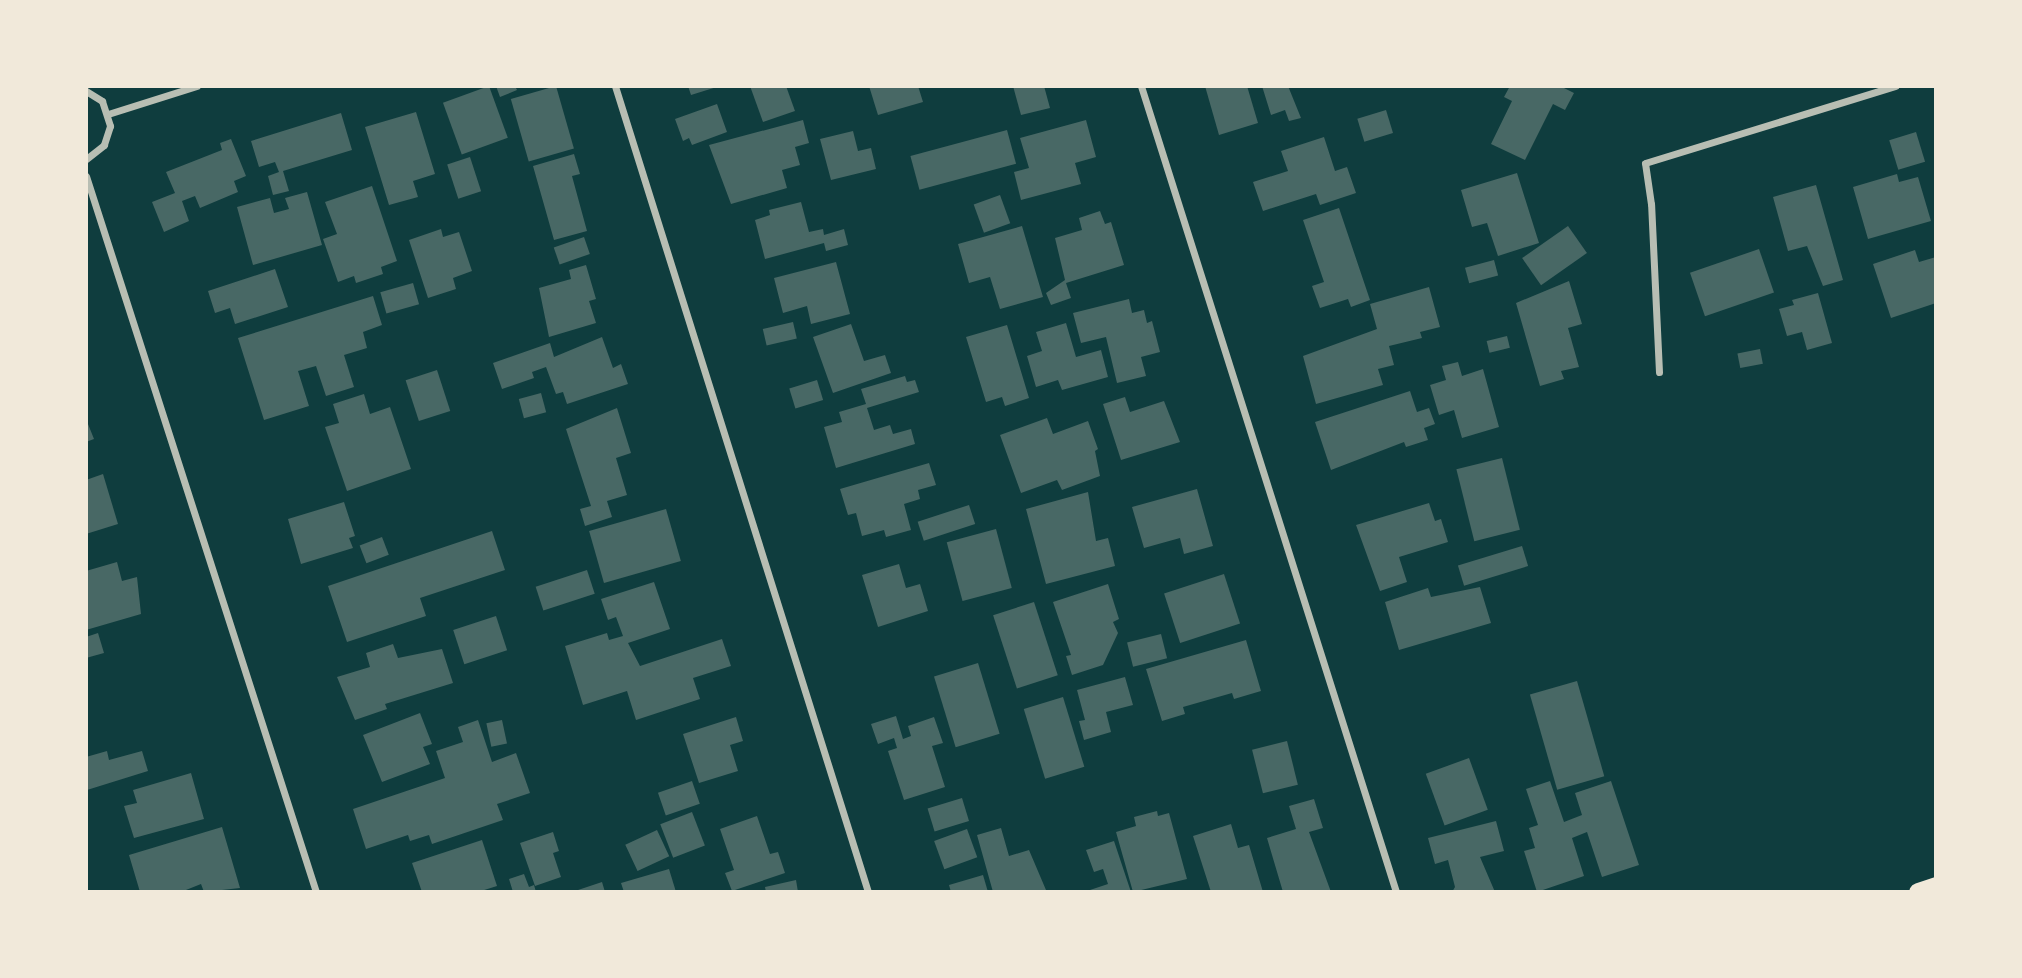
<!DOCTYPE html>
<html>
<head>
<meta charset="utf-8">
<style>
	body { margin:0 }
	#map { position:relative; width:2022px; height:978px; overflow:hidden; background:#0f3d3e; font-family:"Open Sans",sans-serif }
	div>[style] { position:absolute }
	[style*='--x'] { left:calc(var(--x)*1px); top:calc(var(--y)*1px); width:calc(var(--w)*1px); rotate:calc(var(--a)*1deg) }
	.building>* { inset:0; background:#486865; transform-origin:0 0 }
	.minor>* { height:7px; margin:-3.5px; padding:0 3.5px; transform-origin:3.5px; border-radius:3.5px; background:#b8beb3 }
	.trunk>* { height:19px; margin:-9.5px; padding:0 9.5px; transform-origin:9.5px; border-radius:9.5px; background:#f1e9da }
	span { translate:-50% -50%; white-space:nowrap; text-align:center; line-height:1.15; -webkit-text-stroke:5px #f1e9da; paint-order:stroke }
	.frame { position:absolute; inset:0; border:88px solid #f1e9da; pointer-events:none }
</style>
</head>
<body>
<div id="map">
	<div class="building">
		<i style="left:489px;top:86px;width:55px;height:49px;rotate:70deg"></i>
		<i style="clip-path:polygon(496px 86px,515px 86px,517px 90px,500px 97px)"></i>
		<i style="left:556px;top:86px;width:65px;height:47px;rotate:74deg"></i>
		<i style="clip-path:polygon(688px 86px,720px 86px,691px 95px)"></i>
		<i style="clip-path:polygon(750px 86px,786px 86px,795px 111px,763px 122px)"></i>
		<i style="clip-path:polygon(869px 86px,918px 86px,923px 102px,878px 115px)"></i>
		<i style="clip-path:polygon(1013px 86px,1044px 86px,1050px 108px,1021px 115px)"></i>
		<i style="clip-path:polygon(1205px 86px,1247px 86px,1258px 123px,1219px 135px)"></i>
		<i style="clip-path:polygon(1262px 86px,1288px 86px,1301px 118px,1289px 121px,1285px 110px,1271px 115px)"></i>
		<i style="clip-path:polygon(1510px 86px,1560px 86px,1574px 93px,1565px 110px,1553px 104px,1525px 160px,1491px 144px,1512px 101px,1504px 97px)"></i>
		<i style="clip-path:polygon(717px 104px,727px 132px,692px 145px,689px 138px,683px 141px,675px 119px)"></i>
		<i style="left:1386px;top:110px;width:24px;height:30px;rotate:73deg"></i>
		<i style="clip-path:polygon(416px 112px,435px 174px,413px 181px,418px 197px,389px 205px,365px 127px)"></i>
		<i style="clip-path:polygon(341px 113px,352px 150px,283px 171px,289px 191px,273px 195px,268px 176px,279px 172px,275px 162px,259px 167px,251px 141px)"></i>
		<i style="clip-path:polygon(803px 120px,809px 143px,795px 147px,800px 165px,782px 170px,787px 188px,731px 204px,709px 145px)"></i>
		<i style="clip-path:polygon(1086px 120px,1096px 157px,1075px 163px,1081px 184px,1021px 200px,1014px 172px,1029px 168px,1020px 138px)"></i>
		<i style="left:1007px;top:130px;width:35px;height:100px;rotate:75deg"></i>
		<i style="clip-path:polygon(853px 131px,858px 151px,871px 148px,876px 169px,831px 180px,820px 139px)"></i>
		<i style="left:1916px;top:132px;width:31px;height:28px;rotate:73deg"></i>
		<i style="clip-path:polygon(1324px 137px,1335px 171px,1347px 167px,1356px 193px,1320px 205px,1316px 194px,1263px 211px,1253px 182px,1288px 171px,1281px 151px)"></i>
		<i style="clip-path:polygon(231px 139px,246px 176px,234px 181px,238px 192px,200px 208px,195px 196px,182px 201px,189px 221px,164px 232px,152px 202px,175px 193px,166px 172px,222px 150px,220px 143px)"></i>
		<i style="clip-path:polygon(574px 154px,580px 174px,572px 176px,587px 231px,554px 240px,533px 166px)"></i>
		<i style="left:470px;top:157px;width:36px;height:24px;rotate:72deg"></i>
		<i style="clip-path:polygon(1517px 173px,1539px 243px,1498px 256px,1487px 223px,1472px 227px,1461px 190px)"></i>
		<i style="clip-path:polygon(1897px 174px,1899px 182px,1918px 177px,1931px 221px,1868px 239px,1853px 187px)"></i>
		<i style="clip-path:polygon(1816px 185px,1843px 280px,1823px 286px,1807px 246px,1788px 251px,1773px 197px)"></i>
		<i style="clip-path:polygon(372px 186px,397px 261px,381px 267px,383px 274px,356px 283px,354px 276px,338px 282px,323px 239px,337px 234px,325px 202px)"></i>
		<i style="clip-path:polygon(307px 192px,322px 245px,253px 265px,237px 207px,270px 198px,274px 213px,289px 209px,285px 198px)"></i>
		<i style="left:1000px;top:195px;width:30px;height:28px;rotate:70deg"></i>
		<i style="clip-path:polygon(801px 202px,809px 232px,823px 229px,824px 235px,844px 229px,848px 245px,826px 251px,824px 243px,765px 259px,755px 220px,770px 215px,769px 210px)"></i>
		<i style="clip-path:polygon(1339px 208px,1370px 300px,1351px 307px,1348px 299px,1320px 308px,1312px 286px,1324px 282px,1303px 220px)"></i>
		<i style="clip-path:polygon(1100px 211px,1105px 224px,1111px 222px,1124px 265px,1066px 283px,1071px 298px,1051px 305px,1046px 293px,1065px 280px,1055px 238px,1082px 230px,1079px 218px)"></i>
		<i style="clip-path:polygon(1022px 226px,1043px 297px,1000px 309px,990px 277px,969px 283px,958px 244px)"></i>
		<i style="left:1568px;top:226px;width:33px;height:56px;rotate:55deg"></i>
		<i style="clip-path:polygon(441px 229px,443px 237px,459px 232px,472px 271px,453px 278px,456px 289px,428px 298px,409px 240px)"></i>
		<i style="left:584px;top:237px;width:18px;height:32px;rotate:71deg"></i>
		<i style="left:1759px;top:249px;width:46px;height:73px;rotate:71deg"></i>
		<i style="clip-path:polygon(1915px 250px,1919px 262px,1936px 257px,1936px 303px,1891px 318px,1873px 264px)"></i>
		<i style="left:1494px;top:260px;width:16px;height:30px;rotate:75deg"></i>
		<i style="clip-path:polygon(836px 262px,850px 314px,811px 324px,807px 306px,783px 313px,774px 278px)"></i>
		<i style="clip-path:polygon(586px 265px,596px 299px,589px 301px,596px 323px,549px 337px,539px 288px,571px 279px,569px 270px)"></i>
		<i style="clip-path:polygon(275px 269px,288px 307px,235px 324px,230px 308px,215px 313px,208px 291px)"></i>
		<i style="clip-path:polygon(1569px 281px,1582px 324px,1568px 328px,1579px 367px,1561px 371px,1564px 379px,1540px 386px,1516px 303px)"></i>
		<i style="left:413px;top:283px;width:22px;height:34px;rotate:74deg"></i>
		<i style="clip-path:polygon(1429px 287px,1440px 327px,1420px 332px,1422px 338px,1389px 346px,1394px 365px,1378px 369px,1383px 385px,1316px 404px,1303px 356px,1377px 329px,1370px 304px)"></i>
		<i style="clip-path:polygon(1818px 293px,1832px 343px,1807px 350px,1802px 332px,1787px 336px,1779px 309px,1794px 305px,1792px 300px)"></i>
		<i style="clip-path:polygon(373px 296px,382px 325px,363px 332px,367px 348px,344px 355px,354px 387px,326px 396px,316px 366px,298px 371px,309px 406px,264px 420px,238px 338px)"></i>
		<i style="clip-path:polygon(1129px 299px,1132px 313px,1144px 310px,1147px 323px,1152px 321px,1160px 352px,1141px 357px,1146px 376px,1117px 383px,1106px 337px,1081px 343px,1073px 313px)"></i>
		<i style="left:793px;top:322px;width:17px;height:31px;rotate:77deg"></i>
		<i style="clip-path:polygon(1066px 323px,1076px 357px,1101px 350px,1108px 377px,1062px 390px,1058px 380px,1036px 387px,1027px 356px,1042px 351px,1036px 332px)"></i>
		<i style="clip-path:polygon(851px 324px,864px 361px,885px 355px,891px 373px,833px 393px,813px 337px)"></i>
		<i style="clip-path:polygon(1007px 325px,1029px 398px,1005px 406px,1002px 397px,986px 402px,966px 337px)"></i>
		<i style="left:1507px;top:336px;width:12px;height:21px;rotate:76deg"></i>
		<i style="clip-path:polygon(602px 337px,613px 368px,621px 364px,628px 384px,567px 404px,563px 392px,556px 394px,546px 367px,532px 372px,534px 378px,502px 389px,493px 363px,550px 343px,554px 357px)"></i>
		<i style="left:1760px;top:349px;width:15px;height:23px;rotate:79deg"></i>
		<i style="clip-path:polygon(1458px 362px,1462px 376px,1483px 369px,1499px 427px,1462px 438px,1454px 410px,1439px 415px,1430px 385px,1446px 380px,1442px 366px)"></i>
		<i style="left:437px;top:370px;width:43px;height:33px;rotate:72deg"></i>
		<i style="clip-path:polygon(905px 376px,907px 382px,915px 380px,919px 392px,867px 408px,874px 430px,890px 425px,893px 434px,911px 429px,915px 444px,836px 468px,824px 427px,842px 422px,839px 412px,866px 404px,861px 389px)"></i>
		<i style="left:817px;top:380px;width:21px;height:29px;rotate:73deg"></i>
		<i style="clip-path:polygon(1410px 391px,1417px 412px,1429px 408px,1435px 424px,1424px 428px,1428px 440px,1406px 447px,1404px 442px,1331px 470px,1315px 422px)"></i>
		<i style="left:541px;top:393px;width:20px;height:23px;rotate:75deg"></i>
		<i style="clip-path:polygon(364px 394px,370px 414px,390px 407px,411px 469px,347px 491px,325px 427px,339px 423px,333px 404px)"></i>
		<i style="clip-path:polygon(1125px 397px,1130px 412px,1164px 401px,1180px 442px,1121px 460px,1103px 404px)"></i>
		<i style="clip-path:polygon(617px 408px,631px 453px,616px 458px,627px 495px,607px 501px,612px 517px,585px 526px,580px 509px,591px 506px,566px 429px)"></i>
		<i style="clip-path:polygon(1047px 418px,1053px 434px,1088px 421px,1098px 449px,1095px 451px,1100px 476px,1062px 490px,1057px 480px,1021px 493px,1000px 435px)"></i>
		<i style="clip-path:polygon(86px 419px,94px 439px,86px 442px)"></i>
		<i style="left:1502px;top:458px;width:74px;height:47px;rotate:76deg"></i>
		<i style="clip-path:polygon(929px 463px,936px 485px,918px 490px,920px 499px,904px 504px,911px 530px,886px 537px,884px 530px,862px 536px,856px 513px,848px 515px,840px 489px)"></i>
		<i style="clip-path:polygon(103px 474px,118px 524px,86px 534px,86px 480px)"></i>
		<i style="clip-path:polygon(1197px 489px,1213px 546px,1184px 554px,1180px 538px,1144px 548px,1132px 507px)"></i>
		<i style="clip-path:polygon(1088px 492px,1096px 541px,1108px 538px,1115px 566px,1046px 584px,1026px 509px)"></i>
		<i style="clip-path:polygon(344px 502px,355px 536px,349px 538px,353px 548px,301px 564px,288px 519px)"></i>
		<i style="clip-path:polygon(1429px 503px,1435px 521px,1441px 519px,1448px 542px,1399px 557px,1407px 582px,1380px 591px,1356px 525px)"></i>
		<i style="left:969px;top:505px;width:20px;height:54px;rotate:72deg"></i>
		<i style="left:666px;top:509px;width:54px;height:80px;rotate:74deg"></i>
		<i style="left:996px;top:529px;width:61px;height:51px;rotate:75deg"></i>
		<i style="clip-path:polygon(492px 531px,505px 570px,420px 598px,426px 616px,347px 642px,328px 586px)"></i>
		<i style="left:382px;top:537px;width:19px;height:24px;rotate:69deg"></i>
		<i style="left:1522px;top:546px;width:21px;height:67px;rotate:73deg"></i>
		<i style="clip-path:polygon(117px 562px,122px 581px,137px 577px,141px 614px,86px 630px,86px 571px)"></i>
		<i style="clip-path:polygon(899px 564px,906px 588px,920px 584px,928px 611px,878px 627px,862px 575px)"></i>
		<i style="left:587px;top:570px;width:25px;height:54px;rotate:72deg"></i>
		<i style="left:1224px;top:574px;width:52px;height:63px;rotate:72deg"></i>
		<i style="clip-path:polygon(654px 582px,670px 629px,628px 643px,640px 666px,722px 639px,731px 666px,693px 678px,700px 699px,636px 720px,627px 691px,583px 705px,565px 646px,607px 633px,609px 640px,623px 636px,616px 617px,608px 620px,601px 599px)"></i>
		<i style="clip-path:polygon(1108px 584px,1119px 619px,1113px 622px,1118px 633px,1103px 665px,1072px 675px,1066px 656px,1071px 655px,1053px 602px)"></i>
		<i style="clip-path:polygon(1480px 587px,1491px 623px,1399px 650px,1385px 602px,1428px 588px,1431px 597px)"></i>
		<i style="left:1034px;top:602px;width:77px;height:43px;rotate:72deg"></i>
		<i style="left:496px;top:616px;width:36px;height:45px;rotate:72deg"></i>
		<i style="clip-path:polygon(98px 633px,104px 653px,86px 658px,86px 637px)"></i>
		<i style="left:1161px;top:634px;width:25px;height:35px;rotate:76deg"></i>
		<i style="clip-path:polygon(1246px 640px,1261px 691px,1234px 699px,1232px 693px,1183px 707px,1185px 714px,1162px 721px,1146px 669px)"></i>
		<i style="clip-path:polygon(393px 644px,398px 658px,442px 649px,453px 683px,385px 704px,387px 709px,355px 720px,337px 677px,370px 667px,366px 653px)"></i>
		<i style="left:978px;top:663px;width:74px;height:46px;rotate:73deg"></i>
		<i style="clip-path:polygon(1125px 677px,1133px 705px,1106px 712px,1111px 732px,1084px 740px,1079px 721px,1085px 720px,1077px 690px)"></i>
		<i style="left:1577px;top:681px;width:99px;height:49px;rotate:74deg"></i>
		<i style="left:1063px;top:697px;width:73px;height:41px;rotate:73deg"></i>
		<i style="clip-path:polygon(420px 713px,432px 744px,423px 747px,430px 764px,382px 782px,363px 735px)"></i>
		<i style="clip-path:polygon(896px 716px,903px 739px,911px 736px,908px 726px,934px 717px,943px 743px,932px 746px,945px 787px,904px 800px,888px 751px,897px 748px,894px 738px,878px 744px,871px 724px)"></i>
		<i style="clip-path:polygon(736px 717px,743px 741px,730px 745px,738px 771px,699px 783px,683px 734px)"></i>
		<i style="clip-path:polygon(478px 720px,492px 762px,516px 753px,530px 793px,497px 804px,503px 820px,432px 844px,429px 835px,410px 841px,408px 835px,366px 849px,353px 809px,445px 778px,436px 751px,463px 742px,458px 727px)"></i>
		<i style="left:502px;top:720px;width:24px;height:16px;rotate:78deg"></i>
		<i style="left:1287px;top:741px;width:45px;height:36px;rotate:76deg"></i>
		<i style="clip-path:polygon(107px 751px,109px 760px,142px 751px,148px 771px,87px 790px,86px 757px)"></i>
		<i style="left:1469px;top:758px;width:55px;height:46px;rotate:70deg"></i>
		<i style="clip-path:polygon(191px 773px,204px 819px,134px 838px,124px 806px,137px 803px,133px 790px)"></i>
		<i style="left:692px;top:781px;width:24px;height:36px;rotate:71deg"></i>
		<i style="clip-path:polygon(1550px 781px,1564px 822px,1582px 815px,1575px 793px,1611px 781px,1639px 865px,1602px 877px,1587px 832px,1572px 838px,1584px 876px,1537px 892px,1524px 851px,1535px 848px,1529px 828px,1538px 825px,1526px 789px)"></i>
		<i style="left:962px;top:798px;width:24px;height:36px;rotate:73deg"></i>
		<i style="clip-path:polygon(1314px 799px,1323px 828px,1309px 832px,1331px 892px,1283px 892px,1267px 838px,1296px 829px,1289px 806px)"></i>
		<i style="clip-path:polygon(1157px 811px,1158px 816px,1169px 813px,1187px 879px,1133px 892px,1116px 832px,1136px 826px,1134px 817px)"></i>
		<i style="left:692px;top:812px;width:36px;height:34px;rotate:69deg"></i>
		<i style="clip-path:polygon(757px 816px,770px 854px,778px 852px,785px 873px,732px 891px,725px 873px,734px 870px,720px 829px)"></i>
		<i style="clip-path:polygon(1496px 821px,1504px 851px,1480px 857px,1495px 892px,1452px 892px,1455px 887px,1448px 860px,1435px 864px,1428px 838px)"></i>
		<i style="clip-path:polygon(1231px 824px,1238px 848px,1249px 845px,1263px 892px,1211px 892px,1193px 836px)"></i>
		<i style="clip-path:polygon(222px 827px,240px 888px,204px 892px,201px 884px,181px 892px,140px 892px,129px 855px)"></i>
		<i style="clip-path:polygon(1001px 828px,1009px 856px,1029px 850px,1046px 890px,993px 892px,977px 835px)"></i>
		<i style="left:967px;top:829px;width:30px;height:35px;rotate:70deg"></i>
		<i style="left:657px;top:830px;width:29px;height:35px;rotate:65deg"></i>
		<i style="clip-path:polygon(553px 832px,559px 851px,553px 853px,561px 877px,535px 886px,520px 843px)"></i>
		<i style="clip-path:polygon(482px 840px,497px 886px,478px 892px,422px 892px,412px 863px)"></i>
		<i style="clip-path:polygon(1114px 841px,1131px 892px,1084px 892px,1108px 884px,1103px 869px,1094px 872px,1086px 850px)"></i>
		<i style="clip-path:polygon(669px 869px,676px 892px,624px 892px,621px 883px)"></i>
		<i style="clip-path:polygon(524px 874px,529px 887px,534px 885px,536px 892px,513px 892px,509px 879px)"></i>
		<i style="clip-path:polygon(983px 875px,988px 892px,951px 892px,949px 885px)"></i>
		<i style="clip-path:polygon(796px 880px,798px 892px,766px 892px,765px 887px)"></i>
		<i style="clip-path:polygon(602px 882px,605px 892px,572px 892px)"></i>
	</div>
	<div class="minor">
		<i style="--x:615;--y:86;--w:845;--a:72.57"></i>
		<i style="--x:1141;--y:86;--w:845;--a:72.44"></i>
		<i style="--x:86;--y:91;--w:19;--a:32"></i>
		<i style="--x:102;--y:101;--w:26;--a:72"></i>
		<i style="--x:110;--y:126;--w:20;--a:108"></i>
		<i style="--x:104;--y:145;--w:23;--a:142"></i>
		<i style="--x:108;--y:114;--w:93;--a:-17.5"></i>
		<i style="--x:86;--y:176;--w:752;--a:72.19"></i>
		<i style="--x:1659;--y:372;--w:168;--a:-92.7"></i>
		<i style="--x:1651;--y:204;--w:41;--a:-98.3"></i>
		<i style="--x:1645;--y:163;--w:262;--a:-17.1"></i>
	</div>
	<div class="trunk">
		<i style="--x:1918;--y:892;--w:19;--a:-18"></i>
	</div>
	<div class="frame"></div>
</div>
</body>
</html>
